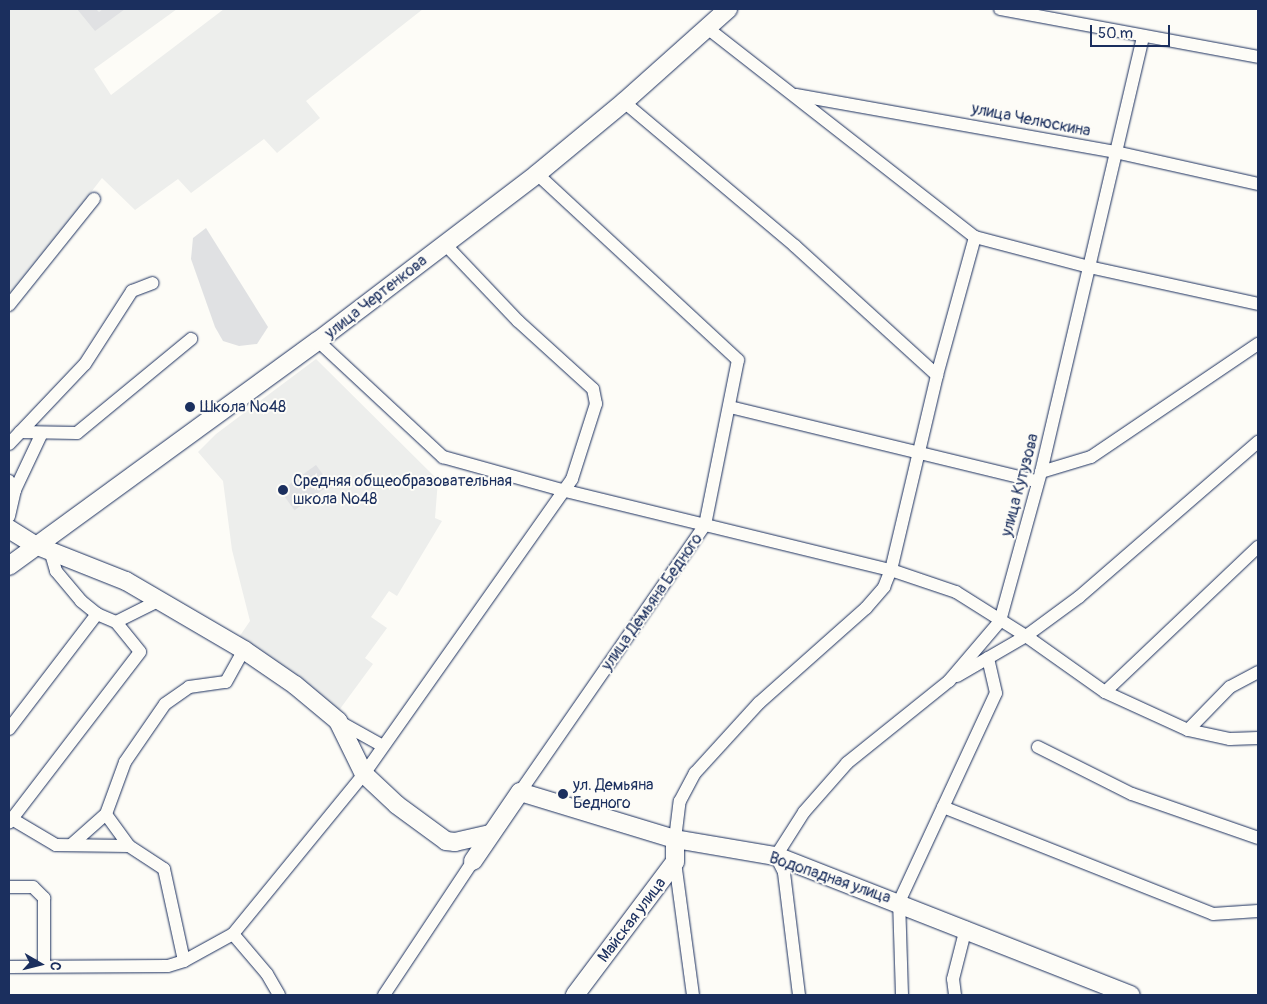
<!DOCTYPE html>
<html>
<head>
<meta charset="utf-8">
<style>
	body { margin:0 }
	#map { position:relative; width:1267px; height:1004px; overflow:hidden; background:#fdfcf7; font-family:Pangolin,sans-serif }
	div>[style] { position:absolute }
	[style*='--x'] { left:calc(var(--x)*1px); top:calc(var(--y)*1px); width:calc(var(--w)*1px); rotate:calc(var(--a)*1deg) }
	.built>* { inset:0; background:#edeeec }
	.green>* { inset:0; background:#e0e1e3; transform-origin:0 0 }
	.roads { filter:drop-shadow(0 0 1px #1b2f5e) drop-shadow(0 0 1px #1b2f5e) }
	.street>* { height:12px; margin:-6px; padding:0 6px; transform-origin:6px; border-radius:6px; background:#fdfcf7 }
	.secondary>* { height:18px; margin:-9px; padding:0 9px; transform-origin:9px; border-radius:9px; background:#fdfcf7 }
	.dots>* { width:14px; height:14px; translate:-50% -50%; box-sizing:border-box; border:2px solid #fdfcf7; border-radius:50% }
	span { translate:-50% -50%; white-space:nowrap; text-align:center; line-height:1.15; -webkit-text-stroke:4px #fdfcf7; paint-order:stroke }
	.street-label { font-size:16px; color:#1b2f5e }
	.poi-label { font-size:16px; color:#1b2f5e }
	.left { translate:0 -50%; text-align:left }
	.frame { position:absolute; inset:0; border:10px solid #1b2f5e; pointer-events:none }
	.north { position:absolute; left:15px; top:939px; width:50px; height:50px; -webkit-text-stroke:4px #fdfcf7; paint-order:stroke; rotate:98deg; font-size:14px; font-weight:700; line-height:20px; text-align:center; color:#1b2f5e }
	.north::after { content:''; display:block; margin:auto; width:18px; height:22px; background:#1b2f5e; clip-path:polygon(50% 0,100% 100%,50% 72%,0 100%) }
	.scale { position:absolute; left:1090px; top:25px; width:80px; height:22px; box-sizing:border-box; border:2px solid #1b2f5e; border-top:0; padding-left:6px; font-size:15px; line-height:18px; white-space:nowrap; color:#1b2f5e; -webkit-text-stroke:4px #fdfcf7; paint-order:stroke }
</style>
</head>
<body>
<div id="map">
	<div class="built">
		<i style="clip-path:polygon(9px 9px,177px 9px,94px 69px,111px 95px,224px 9px,423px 9px,306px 101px,320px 118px,277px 153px,264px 139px,191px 193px,178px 179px,135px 210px,102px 178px,9px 298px)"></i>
		<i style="clip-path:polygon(316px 359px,438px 480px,435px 518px,442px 521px,397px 596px,389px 591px,371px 617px,387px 628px,365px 658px,373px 664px,337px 713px,235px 643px,250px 621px,232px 550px,223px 481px,198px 452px,216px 434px)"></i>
	</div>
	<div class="green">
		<i style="clip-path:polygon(77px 9px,96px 9px,99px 12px,103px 9px,125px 9px,95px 31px)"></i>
		<i style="clip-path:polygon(206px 228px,268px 327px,257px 344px,239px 346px,223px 341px,215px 327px,191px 259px,193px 238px)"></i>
		<i style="left:316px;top:465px;width:24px;height:44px;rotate:54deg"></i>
	</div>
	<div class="roads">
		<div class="street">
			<i style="--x:1000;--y:9;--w:262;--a:10.5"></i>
			<i style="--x:706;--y:27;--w:341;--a:38"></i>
			<i style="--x:975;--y:237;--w:118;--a:14.7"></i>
			<i style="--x:1089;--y:267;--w:173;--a:12.3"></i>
			<i style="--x:796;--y:95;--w:324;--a:10.1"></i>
			<i style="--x:1115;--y:152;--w:147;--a:12.6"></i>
			<i style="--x:624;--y:102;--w:224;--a:40.1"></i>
			<i style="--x:795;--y:246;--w:192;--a:42.3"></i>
			<i style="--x:9;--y:305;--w:136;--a:-51.3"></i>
			<i style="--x:318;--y:341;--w:171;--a:42.9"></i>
			<i style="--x:443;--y:457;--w:123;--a:15.5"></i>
			<i style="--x:562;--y:490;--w:339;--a:13.7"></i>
			<i style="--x:891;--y:570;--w:69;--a:18.7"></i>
			<i style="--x:956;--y:592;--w:83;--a:32.2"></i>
			<i style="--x:1026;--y:636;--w:97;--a:35.3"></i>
			<i style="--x:1105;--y:692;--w:91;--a:24.6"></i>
			<i style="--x:1188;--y:730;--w:43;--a:12.1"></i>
			<i style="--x:1230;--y:739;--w:28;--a:-2"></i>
			<i style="--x:730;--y:407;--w:316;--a:13.6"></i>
			<i style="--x:20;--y:432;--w:57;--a:1"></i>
			<i style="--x:77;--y:433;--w:148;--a:-39.5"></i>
			<i style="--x:9;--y:444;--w:110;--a:-46.5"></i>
			<i style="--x:85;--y:364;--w:87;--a:-57.2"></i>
			<i style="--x:132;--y:291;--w:22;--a:-21"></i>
			<i style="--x:1041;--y:472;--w:52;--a:-16.7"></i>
			<i style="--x:1091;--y:457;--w:202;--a:-34.1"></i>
			<i style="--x:9;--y:481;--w:11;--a:56"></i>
			<i style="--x:15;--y:490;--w:27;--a:103"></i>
			<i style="--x:15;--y:490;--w:63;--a:-64.7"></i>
			<i style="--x:50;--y:550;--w:22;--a:74"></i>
			<i style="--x:56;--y:571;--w:39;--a:50"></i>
			<i style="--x:81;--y:601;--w:21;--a:39"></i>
			<i style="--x:116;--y:622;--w:45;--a:-26.6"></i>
			<i style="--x:957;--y:676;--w:80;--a:-30.1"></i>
			<i style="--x:1026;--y:636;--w:66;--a:-36.3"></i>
			<i style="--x:1079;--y:597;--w:237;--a:-40.9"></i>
			<i style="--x:1105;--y:692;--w:211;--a:-43.5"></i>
			<i style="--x:338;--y:721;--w:51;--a:29.1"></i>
			<i style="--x:9;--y:729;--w:145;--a:-52.6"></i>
			<i style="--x:97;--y:614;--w:21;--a:23"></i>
			<i style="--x:116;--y:622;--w:38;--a:51"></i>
			<i style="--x:140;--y:652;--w:215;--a:127.5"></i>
			<i style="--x:1188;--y:730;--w:60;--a:-45.7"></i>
			<i style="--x:1230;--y:687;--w:32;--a:-28"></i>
			<i style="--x:1038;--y:747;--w:105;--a:26.6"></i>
			<i style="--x:1132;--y:794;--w:133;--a:19.2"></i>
			<i style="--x:520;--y:792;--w:325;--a:-55.3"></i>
			<i style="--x:705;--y:525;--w:168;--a:-78.7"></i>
			<i style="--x:738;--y:360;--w:274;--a:-137.2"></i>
			<i style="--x:943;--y:807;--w:290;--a:21.6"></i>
			<i style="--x:1213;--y:914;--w:45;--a:-3.8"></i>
			<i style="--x:12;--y:819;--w:51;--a:30.6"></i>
			<i style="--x:56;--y:845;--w:73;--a:0.8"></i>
			<i style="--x:129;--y:846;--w:42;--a:33.3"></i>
			<i style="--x:164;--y:869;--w:94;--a:77.7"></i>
			<i style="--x:675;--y:839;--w:38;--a:-83"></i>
			<i style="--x:680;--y:801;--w:32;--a:-62"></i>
			<i style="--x:695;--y:773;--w:95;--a:-47.6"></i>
			<i style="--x:759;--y:703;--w:143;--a:-41.6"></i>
			<i style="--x:866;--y:608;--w:28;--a:-49"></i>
			<i style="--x:884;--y:587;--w:18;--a:-68"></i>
			<i style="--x:891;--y:570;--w:200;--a:-76.7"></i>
			<i style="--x:937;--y:375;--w:143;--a:-74.6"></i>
			<i style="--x:71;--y:845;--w:47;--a:-41.5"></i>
			<i style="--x:129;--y:846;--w:39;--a:-126"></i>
			<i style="--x:106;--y:814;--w:55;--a:-69.9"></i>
			<i style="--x:125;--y:762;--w:70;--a:-55.4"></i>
			<i style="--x:165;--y:704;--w:29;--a:-35"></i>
			<i style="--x:189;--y:687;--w:37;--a:-8"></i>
			<i style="--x:226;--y:682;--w:37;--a:-61"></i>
			<i style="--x:675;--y:862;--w:134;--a:82.3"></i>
			<i style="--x:9;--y:887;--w:24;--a:0"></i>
			<i style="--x:33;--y:887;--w:16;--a:45"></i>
			<i style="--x:44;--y:898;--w:68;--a:90"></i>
			<i style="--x:233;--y:934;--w:52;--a:49.6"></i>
			<i style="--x:267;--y:974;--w:24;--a:60"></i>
			<i style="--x:9;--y:967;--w:159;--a:-0.4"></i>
			<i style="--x:168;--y:966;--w:17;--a:-17"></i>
			<i style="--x:184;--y:961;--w:56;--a:-28.9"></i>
			<i style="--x:233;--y:934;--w:207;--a:-50.7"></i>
			<i style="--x:364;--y:774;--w:361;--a:-54.8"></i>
			<i style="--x:572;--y:479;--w:79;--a:-72.3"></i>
			<i style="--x:596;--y:404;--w:15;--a:-101"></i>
			<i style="--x:593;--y:389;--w:101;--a:-137.8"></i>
			<i style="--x:518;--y:321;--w:106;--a:-133.5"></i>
			<i style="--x:384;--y:995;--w:161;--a:-56.4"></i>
			<i style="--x:799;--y:995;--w:124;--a:-97"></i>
			<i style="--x:784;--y:872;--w:18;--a:-117"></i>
			<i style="--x:776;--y:856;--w:52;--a:-57.5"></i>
			<i style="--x:804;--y:812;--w:65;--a:-48.7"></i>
			<i style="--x:847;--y:763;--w:131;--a:-38.8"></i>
			<i style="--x:949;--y:681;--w:79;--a:-49.6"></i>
			<i style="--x:1000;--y:621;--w:155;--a:-74.6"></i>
			<i style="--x:1041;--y:472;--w:446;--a:-76.8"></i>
			<i style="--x:902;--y:995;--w:93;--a:-91.8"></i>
			<i style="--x:899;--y:902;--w:230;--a:-65.1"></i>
			<i style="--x:996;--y:693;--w:36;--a:-103"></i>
			<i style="--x:955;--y:995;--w:16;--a:-97"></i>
			<i style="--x:953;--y:979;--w:53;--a:-75.7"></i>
		</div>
		<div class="secondary">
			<i style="--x:9;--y:529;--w:31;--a:32"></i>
			<i style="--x:35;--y:545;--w:98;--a:21.6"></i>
			<i style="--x:126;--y:581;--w:137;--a:30.3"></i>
			<i style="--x:244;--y:650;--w:62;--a:34.5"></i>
			<i style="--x:295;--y:685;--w:56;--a:39.9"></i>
			<i style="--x:338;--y:721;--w:59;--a:63.9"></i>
			<i style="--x:364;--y:774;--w:45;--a:43.2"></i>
			<i style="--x:397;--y:805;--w:61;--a:36.3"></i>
			<i style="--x:446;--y:841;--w:9;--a:6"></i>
			<i style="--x:455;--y:842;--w:37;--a:-13"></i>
			<i style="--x:9;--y:566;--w:382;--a:-36.1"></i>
			<i style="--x:318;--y:341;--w:275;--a:-37.3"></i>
			<i style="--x:537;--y:174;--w:113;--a:-39.6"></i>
			<i style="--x:624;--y:102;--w:140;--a:-41.8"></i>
			<i style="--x:473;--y:861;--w:83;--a:-55.7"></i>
			<i style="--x:520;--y:792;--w:162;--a:16.9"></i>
			<i style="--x:675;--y:839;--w:102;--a:9.6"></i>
			<i style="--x:776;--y:856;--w:381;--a:21.4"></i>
			<i style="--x:575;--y:995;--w:166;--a:-53.1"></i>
			<i style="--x:675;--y:862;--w:23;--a:-90"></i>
		</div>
	</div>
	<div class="dots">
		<i style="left:190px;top:407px;background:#1b2f5e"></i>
		<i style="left:283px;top:490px;background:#1b2f5e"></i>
		<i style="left:563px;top:794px;background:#1b2f5e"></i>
	</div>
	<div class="street-label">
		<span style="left:1031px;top:120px;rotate:11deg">улица Челюскина</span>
		<span style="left:376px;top:297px;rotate:-38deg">улица Чертенкова</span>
		<span style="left:1020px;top:485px;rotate:-75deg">улица Кутузова</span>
		<span style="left:652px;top:602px;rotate:-55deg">улица Демьяна Бедного</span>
		<span style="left:830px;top:878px;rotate:19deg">Водопадная улица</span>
		<span style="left:632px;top:920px;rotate:-53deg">Майская улица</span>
	</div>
	<div class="poi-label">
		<span class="left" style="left:200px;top:407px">Школа №48</span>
		<span class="left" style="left:293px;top:490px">Средняя общеобразовательная<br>школа №48</span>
		<span class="left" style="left:573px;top:794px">ул. Демьяна<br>Бедного</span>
	</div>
	<div class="frame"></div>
	<div class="north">С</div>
	<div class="scale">50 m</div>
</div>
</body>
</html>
